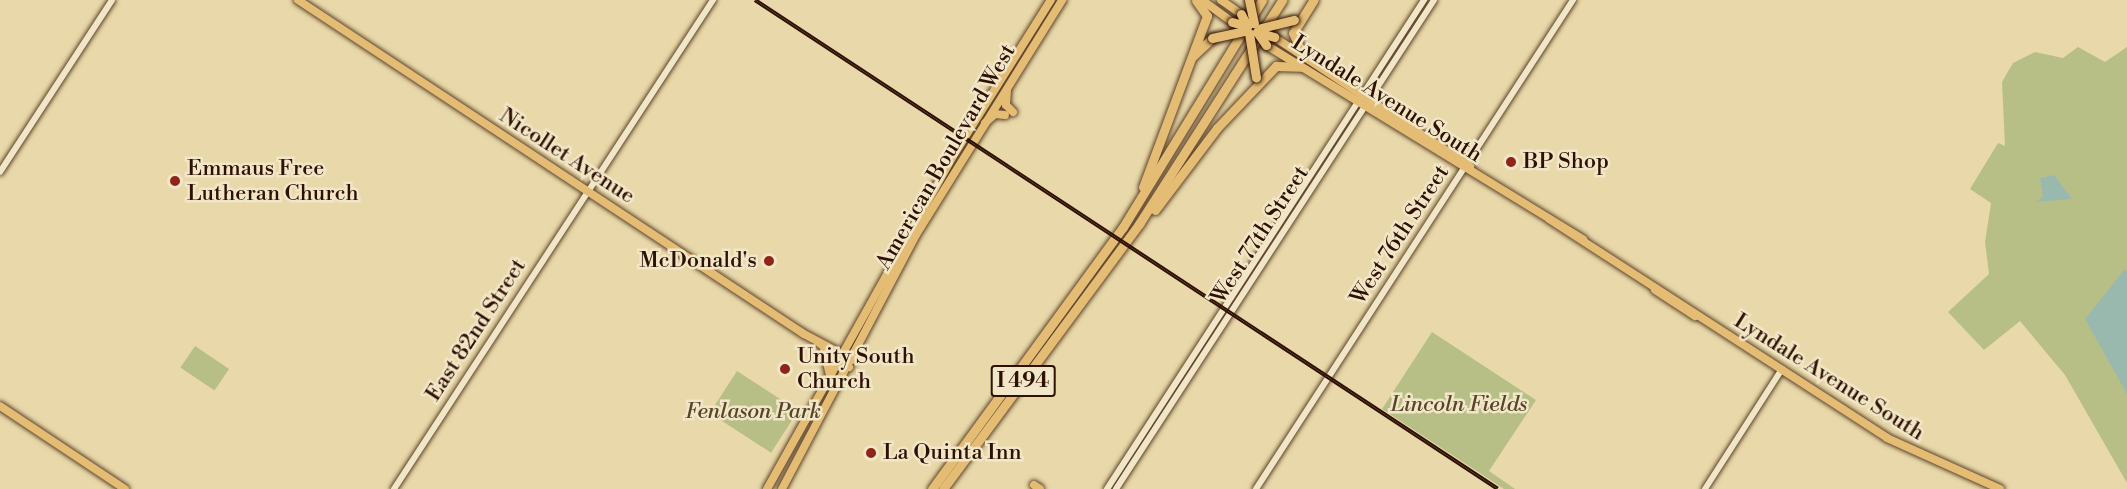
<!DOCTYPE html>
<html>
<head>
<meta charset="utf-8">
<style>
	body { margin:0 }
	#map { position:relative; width:2127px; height:489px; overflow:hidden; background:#e9d8a9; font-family:"Libre Bodoni",serif }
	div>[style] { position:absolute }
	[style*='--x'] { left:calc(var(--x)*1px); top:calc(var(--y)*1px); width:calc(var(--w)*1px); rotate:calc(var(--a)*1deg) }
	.green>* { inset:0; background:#b7bf87; transform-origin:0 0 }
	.water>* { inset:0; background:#99b9af }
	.roads { filter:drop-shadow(0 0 2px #5d432a) drop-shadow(0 0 2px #5d432a) }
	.minor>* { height:6px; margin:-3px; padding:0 3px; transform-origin:3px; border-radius:3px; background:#f1e6c7 }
	.major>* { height:8px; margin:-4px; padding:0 4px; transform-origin:4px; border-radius:4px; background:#e4bc74 }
	.highway>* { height:9px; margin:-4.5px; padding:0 4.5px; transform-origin:4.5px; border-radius:4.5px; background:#e4bc74 }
	.rail>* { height:4px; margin-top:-2px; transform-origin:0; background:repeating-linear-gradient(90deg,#f1e6c7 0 4.5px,#2e1100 0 9px); box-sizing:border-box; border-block:2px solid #2e1100 }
	.bridges { filter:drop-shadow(0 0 2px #2e1100) drop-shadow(0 0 2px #2e1100) }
	.highway-bridge>* { height:9px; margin:-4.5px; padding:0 4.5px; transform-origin:4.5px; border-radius:4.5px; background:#e4bc74 }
	.dots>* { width:16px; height:16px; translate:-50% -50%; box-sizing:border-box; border:3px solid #f1e6c7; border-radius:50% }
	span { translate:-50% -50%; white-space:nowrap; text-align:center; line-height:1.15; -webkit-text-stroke:5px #f1e6c7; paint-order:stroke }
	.shield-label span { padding:2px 4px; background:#f1e6c7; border:2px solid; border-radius:4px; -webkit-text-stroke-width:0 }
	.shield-label { font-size:21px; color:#2e1100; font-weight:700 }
	.street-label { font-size:22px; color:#2e1100 }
	.poi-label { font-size:22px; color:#2e1100 }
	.left { translate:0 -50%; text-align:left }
	.right { translate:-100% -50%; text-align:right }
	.park-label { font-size:22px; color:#574528; font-style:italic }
</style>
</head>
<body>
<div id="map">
	<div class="green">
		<i style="clip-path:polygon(2078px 47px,2105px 62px,2127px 47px,2127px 483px,2065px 375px,2020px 321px,1984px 350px,1948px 312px,1989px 274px,1985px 242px,1991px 203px,1970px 189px,1998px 143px,2005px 146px,2002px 82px,2013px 63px,2035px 52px,2063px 58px)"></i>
		<i style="clip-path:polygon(1432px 332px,1536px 400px,1489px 471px,1515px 489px,1504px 489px,1382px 409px)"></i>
		<i style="left:195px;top:346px;width:41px;height:26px;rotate:34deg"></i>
		<i style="left:737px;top:371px;width:73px;height:50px;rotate:33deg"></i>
	</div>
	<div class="water">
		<i style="clip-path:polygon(2054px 175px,2072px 199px,2036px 202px,2043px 196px,2040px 178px)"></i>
		<i style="clip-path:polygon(2124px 270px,2127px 271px,2127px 394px,2085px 319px)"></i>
	</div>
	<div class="roads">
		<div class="minor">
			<i style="--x:0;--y:172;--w:205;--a:-56.9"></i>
			<i style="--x:394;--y:489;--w:584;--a:-56.88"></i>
			<i style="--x:1107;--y:489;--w:583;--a:-57.05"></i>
			<i style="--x:1116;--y:489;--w:583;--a:-56.96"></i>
			<i style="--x:1256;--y:489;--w:583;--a:-57.05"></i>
			<i style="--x:1705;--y:489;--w:143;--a:-57.3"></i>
		</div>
		<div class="major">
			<i style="--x:298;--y:0;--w:606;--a:33.43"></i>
			<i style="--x:804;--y:334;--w:55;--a:28"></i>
			<i style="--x:1202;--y:0;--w:37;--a:36"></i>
			<i style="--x:1221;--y:0;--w:24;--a:35"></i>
			<i style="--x:1274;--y:37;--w:235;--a:33.4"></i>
			<i style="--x:1266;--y:45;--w:372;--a:31.5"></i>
			<i style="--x:1007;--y:90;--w:15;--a:94"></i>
			<i style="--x:1006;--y:105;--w:10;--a:45"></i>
			<i style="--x:985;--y:123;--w:13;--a:-42"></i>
			<i style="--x:995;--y:114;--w:10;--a:6"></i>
			<i style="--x:1549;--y:219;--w:403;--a:32.9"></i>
			<i style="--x:1887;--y:438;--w:124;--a:24.3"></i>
			<i style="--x:1655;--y:290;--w:48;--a:33"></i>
			<i style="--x:818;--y:342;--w:40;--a:39"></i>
			<i style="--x:824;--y:351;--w:25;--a:76"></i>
			<i style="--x:0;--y:406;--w:150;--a:33.6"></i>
			<i style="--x:1034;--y:485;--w:7;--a:34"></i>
			<i style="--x:767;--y:489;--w:381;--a:-60.8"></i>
			<i style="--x:953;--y:156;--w:184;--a:-57.9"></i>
			<i style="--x:782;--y:489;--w:287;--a:-62.2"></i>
			<i style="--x:916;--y:235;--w:277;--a:-58.1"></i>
		</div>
		<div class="highway">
			<i style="--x:1193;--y:56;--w:26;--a:-43"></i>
			<i style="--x:1303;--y:56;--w:25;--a:-113"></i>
			<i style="--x:1293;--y:33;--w:39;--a:-58"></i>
			<i style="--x:1143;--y:187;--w:183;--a:-69.5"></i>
			<i style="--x:1207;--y:16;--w:19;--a:-125"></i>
			<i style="--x:1155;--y:210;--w:103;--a:-52.9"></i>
			<i style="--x:1217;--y:128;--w:86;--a:-46.4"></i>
			<i style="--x:1276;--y:66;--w:24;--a:2"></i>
			<i style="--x:932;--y:489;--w:324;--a:-53.9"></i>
			<i style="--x:1123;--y:227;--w:266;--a:-58.5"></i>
			<i style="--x:943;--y:489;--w:330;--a:-53.5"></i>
			<i style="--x:1139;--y:224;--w:266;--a:-57.4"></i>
		</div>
	</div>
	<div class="rail">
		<i style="--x:755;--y:0;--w:889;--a:33.35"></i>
	</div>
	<div class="bridges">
		<div class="highway-bridge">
			<i style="--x:1249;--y:0;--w:24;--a:78"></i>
			<i style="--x:1241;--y:14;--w:13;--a:63"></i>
			<i style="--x:1232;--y:22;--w:16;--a:15"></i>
			<i style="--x:1261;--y:28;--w:34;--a:-14"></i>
			<i style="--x:1257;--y:32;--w:18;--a:16"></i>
			<i style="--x:1257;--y:32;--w:16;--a:55"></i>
			<i style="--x:1249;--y:33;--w:45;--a:81"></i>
			<i style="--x:1212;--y:38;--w:35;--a:-12"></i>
		</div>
	</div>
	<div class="dots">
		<i style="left:1511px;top:162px;background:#8f2418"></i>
		<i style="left:175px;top:181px;background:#8f2418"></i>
		<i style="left:769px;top:261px;background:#8f2418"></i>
		<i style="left:785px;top:369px;background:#8f2418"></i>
		<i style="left:871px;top:453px;background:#8f2418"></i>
	</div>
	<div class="shield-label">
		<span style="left:1023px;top:381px">I 494</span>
	</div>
	<div class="street-label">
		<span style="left:1387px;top:99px;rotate:32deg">Lyndale Avenue South</span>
		<span style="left:567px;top:156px;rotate:33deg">Nicollet Avenue</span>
		<span style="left:946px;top:157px;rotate:-60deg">American Boulevard West</span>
		<span style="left:1260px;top:235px;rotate:-57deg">West 77th Street</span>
		<span style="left:1400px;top:235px;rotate:-57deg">West 76th Street</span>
		<span style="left:476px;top:330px;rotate:-57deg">East 82nd Street</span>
		<span style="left:1829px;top:377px;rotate:32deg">Lyndale Avenue South</span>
	</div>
	<div class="poi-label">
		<span class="left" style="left:1523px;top:162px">BP Shop</span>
		<span class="left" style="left:187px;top:181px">Emmaus Free<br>Lutheran Church</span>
		<span class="right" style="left:757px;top:261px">McDonald's</span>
		<span class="left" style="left:797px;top:369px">Unity South<br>Church</span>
		<span class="left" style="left:883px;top:453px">La Quinta Inn</span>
	</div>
	<div class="park-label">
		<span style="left:1459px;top:405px">Lincoln Fields</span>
		<span style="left:753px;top:412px">Fenlason Park</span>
	</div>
</div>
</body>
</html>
